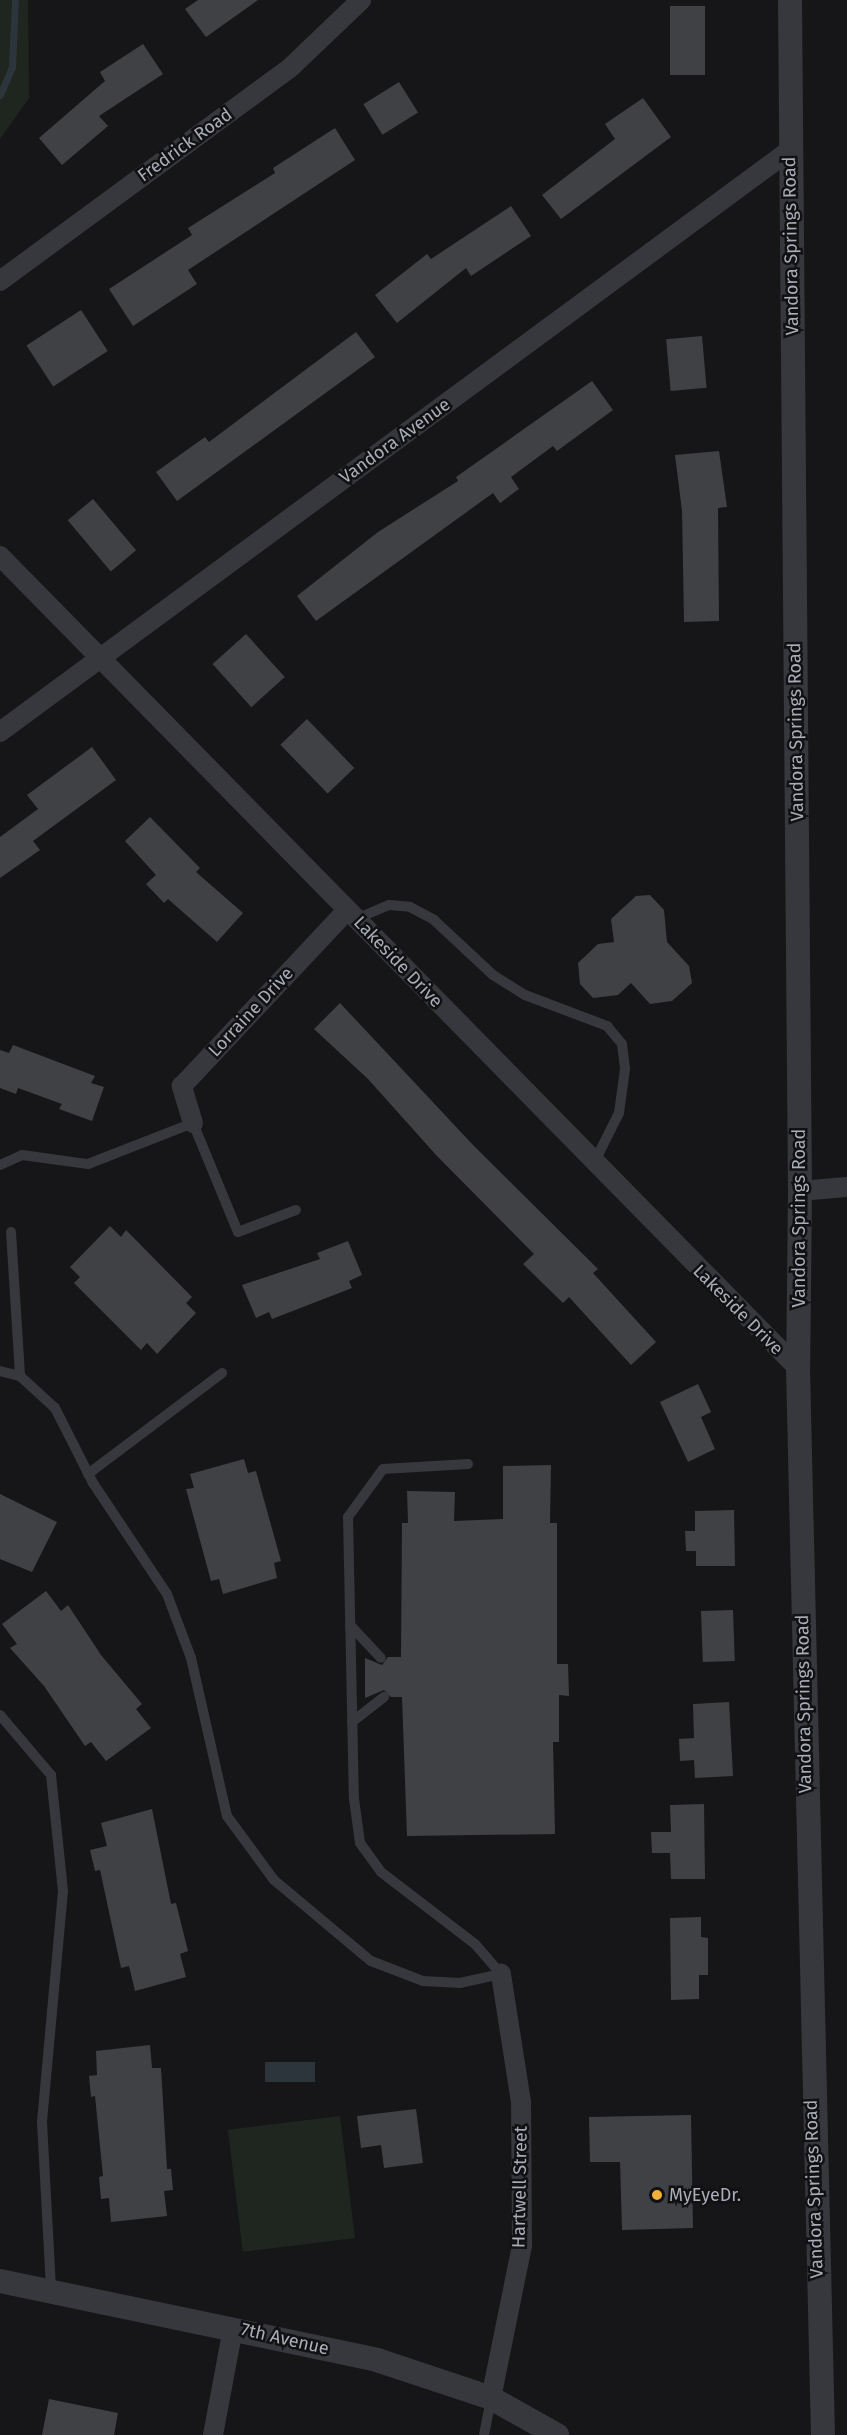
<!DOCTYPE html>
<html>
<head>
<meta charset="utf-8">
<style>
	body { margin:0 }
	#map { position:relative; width:847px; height:2435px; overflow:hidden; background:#161618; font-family:"Fira Sans",sans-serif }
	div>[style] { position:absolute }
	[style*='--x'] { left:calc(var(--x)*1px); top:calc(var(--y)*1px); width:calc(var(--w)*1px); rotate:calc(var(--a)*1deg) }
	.green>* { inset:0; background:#1e261f; transform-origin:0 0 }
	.water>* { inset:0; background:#2c353c; transform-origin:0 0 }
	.stream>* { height:7px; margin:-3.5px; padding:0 3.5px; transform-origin:3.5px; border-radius:3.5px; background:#2c353c }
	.building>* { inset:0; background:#404145; transform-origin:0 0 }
	.service>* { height:10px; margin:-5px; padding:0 5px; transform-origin:5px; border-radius:5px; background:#37383d }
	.minor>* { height:20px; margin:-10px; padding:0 10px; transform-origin:10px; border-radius:10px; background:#37383d }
	.tertiary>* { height:24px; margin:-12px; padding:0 12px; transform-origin:12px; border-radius:12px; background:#37383d }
	.dots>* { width:16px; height:16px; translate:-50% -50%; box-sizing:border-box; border:3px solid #111113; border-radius:50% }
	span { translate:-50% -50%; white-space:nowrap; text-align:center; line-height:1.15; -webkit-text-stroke:5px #111113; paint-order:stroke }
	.street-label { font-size:18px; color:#a8adb8 }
	.poi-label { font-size:18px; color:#a8adb8 }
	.left { translate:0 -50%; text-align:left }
</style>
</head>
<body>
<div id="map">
	<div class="green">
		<i style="clip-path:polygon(0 0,28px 0,29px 98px,0 139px)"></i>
		<i style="left:340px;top:2116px;width:123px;height:113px;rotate:83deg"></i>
	</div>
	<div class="water">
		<i style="left:315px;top:2062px;width:20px;height:50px;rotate:90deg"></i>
	</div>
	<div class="stream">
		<i style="--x:0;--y:95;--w:30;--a:-67"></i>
		<i style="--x:12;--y:67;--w:67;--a:-87.4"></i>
	</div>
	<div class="building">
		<i style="clip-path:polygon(198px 0,258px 0,206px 37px,185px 9px)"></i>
		<i style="left:670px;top:6px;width:35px;height:69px"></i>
		<i style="clip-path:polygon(143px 44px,163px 74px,99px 116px,108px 126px,62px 165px,39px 138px,105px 81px,100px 72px)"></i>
		<i style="left:399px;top:82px;width:36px;height:42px;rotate:58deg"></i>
		<i style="clip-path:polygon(643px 98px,671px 137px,561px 219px,542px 195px,615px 139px,605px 124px)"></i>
		<i style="clip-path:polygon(335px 128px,355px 160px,188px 270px,197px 284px,133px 326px,109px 289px,192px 235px,188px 228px,275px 173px,273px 168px)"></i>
		<i style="clip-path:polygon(511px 206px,531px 236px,471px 276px,466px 268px,397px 323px,375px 295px,427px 254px,431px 259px)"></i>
		<i style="left:81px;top:310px;width:49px;height:65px;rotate:57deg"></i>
		<i style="clip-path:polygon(356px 332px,375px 357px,177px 501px,156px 472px,205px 437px,209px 442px)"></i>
		<i style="left:702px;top:336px;width:52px;height:36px;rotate:85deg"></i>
		<i style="clip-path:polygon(592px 381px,613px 410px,557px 451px,553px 446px,511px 477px,519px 489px,500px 503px,493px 493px,316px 621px,297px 596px,378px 532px,458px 481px,456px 477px)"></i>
		<i style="clip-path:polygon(719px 451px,727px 507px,718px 508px,719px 621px,684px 622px,682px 511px,675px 455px)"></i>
		<i style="left:93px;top:499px;width:67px;height:33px;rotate:50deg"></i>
		<i style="left:246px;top:634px;width:58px;height:45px;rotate:48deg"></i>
		<i style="left:307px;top:719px;width:68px;height:37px;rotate:46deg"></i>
		<i style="clip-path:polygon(92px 747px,116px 780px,33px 841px,40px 850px,0 878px,0 837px,38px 809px,27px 795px)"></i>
		<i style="clip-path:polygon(150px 817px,200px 868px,196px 872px,243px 913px,217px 942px,168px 899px,164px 903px,146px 884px,156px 875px,125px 841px)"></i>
		<i style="clip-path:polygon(650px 895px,664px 910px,667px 942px,689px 966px,692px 983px,672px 1001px,650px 1004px,631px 983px,618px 995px,593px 998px,580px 984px,578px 963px,598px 944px,614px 942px,611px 919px,636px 896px)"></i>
		<i style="clip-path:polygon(340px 1003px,474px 1146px,598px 1269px,593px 1273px,656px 1342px,631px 1365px,569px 1297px,563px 1303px,523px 1264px,534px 1254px,437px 1156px,368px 1079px,314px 1029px)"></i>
		<i style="clip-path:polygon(13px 1045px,95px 1076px,91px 1083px,104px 1087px,92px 1121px,59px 1109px,62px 1104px,18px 1088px,16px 1094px,0 1088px,0 1050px,9px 1053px)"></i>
		<i style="clip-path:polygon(110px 1226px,121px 1237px,126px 1230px,192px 1297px,186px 1303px,196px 1313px,157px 1354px,147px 1343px,141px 1350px,74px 1283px,80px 1277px,70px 1267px)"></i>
		<i style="clip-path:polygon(348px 1241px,362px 1275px,349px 1281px,352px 1288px,272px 1319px,269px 1312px,256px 1318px,242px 1285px,320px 1259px,317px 1253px)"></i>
		<i style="clip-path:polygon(698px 1384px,711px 1412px,701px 1417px,715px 1449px,688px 1462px,660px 1402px)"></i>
		<i style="clip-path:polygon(244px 1459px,248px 1473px,256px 1471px,281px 1561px,274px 1563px,277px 1578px,223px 1594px,219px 1579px,211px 1581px,186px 1489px,194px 1488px,190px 1474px)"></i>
		<i style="clip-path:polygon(551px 1465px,550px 1523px,557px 1523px,557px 1664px,568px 1664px,569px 1696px,559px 1695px,559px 1742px,553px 1742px,555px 1834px,407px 1836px,402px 1697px,391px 1697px,384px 1690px,365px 1698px,365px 1658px,382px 1665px,388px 1657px,401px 1657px,402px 1523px,408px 1523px,407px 1491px,455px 1492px,454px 1521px,503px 1519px,503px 1466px)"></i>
		<i style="clip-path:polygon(0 1494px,57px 1522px,32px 1572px,0 1559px)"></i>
		<i style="clip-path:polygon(734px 1510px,735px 1566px,696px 1566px,696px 1551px,686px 1551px,685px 1531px,695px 1531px,695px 1511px)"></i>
		<i style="clip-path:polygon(46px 1591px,61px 1611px,68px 1605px,101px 1655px,142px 1704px,136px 1709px,151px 1728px,106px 1761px,91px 1742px,85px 1746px,44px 1686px,10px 1648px,17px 1644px,2px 1624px)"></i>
		<i style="left:733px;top:1610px;width:51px;height:32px;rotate:88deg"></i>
		<i style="clip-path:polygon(729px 1702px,733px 1776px,695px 1778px,694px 1760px,680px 1761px,679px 1739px,694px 1738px,693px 1704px)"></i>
		<i style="clip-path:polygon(704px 1804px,705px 1879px,671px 1879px,670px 1853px,652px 1853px,651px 1832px,671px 1832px,670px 1805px)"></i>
		<i style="clip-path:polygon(152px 1809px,171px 1904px,176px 1903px,188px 1951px,180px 1954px,186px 1977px,135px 1991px,129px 1966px,121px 1968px,100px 1870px,95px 1871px,90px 1850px,107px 1846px,101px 1823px)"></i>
		<i style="clip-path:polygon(701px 1917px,701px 1937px,708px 1938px,708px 1975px,699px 1975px,699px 1999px,671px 2000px,670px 1918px)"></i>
		<i style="clip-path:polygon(150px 2045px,152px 2068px,161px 2068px,167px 2169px,171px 2169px,173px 2190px,164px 2191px,167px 2216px,111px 2222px,109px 2198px,101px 2199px,99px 2177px,103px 2176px,95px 2096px,91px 2097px,89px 2076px,97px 2075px,96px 2051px)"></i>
		<i style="clip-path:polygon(416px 2109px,423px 2163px,384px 2168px,381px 2145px,361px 2148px,357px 2116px)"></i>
		<i style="clip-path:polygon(691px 2115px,693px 2228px,622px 2230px,620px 2162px,590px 2162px,589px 2117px)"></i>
		<i style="clip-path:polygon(49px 2399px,118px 2413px,114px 2435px,42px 2435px)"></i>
	</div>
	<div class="service">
		<i style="--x:356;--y:919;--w:36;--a:-23"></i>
		<i style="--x:389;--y:905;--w:21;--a:5"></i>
		<i style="--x:410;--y:907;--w:27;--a:28"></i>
		<i style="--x:434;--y:920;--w:81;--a:43"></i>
		<i style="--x:493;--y:975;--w:38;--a:32"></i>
		<i style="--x:525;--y:995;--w:88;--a:20.7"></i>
		<i style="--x:607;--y:1026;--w:23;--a:50"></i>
		<i style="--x:622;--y:1044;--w:25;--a:83"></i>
		<i style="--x:625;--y:1069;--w:44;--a:97.8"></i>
		<i style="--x:619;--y:1113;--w:56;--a:116.6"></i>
		<i style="--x:0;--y:1165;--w:24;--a:-24"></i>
		<i style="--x:22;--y:1155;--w:67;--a:7.8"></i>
		<i style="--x:88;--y:1164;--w:113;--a:-21.3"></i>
		<i style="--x:193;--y:1123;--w:118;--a:67.6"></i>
		<i style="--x:238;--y:1232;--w:62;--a:-20.8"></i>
		<i style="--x:11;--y:1232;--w:144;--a:86.4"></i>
		<i style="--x:0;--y:1371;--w:21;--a:14"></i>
		<i style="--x:20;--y:1376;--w:47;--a:42.4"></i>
		<i style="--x:55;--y:1408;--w:84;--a:63.1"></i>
		<i style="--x:93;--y:1483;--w:133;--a:56.3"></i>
		<i style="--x:167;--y:1594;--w:68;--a:69.4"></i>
		<i style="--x:191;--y:1658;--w:162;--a:77.2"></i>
		<i style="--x:227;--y:1816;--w:79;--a:53.7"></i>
		<i style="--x:274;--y:1880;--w:126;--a:39.9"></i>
		<i style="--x:371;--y:1961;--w:56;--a:21"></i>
		<i style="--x:423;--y:1981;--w:37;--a:3"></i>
		<i style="--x:460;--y:1983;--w:42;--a:-12.4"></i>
		<i style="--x:468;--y:1464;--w:85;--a:176.6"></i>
		<i style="--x:383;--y:1469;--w:59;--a:126.1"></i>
		<i style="--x:348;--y:1517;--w:282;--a:88.8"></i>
		<i style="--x:354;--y:1799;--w:44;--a:82.2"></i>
		<i style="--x:360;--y:1843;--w:36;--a:54"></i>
		<i style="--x:381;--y:1872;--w:118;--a:37.5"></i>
		<i style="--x:475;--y:1944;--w:40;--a:49"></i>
		<i style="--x:88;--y:1474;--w:168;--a:-37"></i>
		<i style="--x:350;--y:1625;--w:45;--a:46.8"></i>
		<i style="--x:0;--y:1715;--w:79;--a:49.6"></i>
		<i style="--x:51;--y:1775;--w:117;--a:84.1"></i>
		<i style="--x:63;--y:1891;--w:232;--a:95.2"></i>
		<i style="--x:42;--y:2122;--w:168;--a:86.9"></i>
		<i style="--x:352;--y:1722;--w:41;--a:-38"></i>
		<i style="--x:484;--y:2435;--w:38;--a:-79"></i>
	</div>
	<div class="minor">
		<i style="--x:0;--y:281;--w:361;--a:-36.3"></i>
		<i style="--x:291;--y:67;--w:97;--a:-43.7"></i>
		<i style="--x:0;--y:556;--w:1138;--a:45.5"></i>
		<i style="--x:0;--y:732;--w:981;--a:-36.38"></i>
		<i style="--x:193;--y:1123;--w:39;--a:-107"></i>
		<i style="--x:182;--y:1086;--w:241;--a:-46.8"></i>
		<i style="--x:800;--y:1191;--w:47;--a:-4.9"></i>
		<i style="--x:491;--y:2398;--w:156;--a:-78.5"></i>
		<i style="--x:522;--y:2245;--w:143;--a:-90.4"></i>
		<i style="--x:521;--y:2102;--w:130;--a:-98.9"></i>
		<i style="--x:213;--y:2435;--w:109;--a:-79.4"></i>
	</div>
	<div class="tertiary">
		<i style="--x:790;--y:0;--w:1191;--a:89.52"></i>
		<i style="--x:800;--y:1191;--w:177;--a:90.6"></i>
		<i style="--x:798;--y:1368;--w:1067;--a:88.66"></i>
		<i style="--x:0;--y:2281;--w:385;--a:11.8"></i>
		<i style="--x:377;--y:2360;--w:120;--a:18.4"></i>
		<i style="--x:491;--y:2398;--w:76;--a:29.3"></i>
	</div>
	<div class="dots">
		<i style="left:657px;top:2195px;background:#f2b134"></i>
	</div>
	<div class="street-label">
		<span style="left:185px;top:145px;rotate:-36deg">Fredrick Road</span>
		<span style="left:791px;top:246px;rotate:-91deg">Vandora Springs Road</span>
		<span style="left:395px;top:441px;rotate:-36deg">Vandora Avenue</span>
		<span style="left:796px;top:732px;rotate:-91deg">Vandora Springs Road</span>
		<span style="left:398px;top:962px;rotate:46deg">Lakeside Drive</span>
		<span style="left:251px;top:1012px;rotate:-47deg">Lorraine Drive</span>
		<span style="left:799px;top:1218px;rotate:-90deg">Vandora Springs Road</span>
		<span style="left:738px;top:1310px;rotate:45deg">Lakeside Drive</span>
		<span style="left:804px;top:1704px;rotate:-91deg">Vandora Springs Road</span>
		<span style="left:520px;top:2187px;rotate:-89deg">Hartwell Street</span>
		<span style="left:814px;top:2189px;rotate:-92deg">Vandora Springs Road</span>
		<span style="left:285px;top:2339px;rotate:13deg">7th Avenue</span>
	</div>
	<div class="poi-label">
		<span class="left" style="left:669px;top:2195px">MyEyeDr.</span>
	</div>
</div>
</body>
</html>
